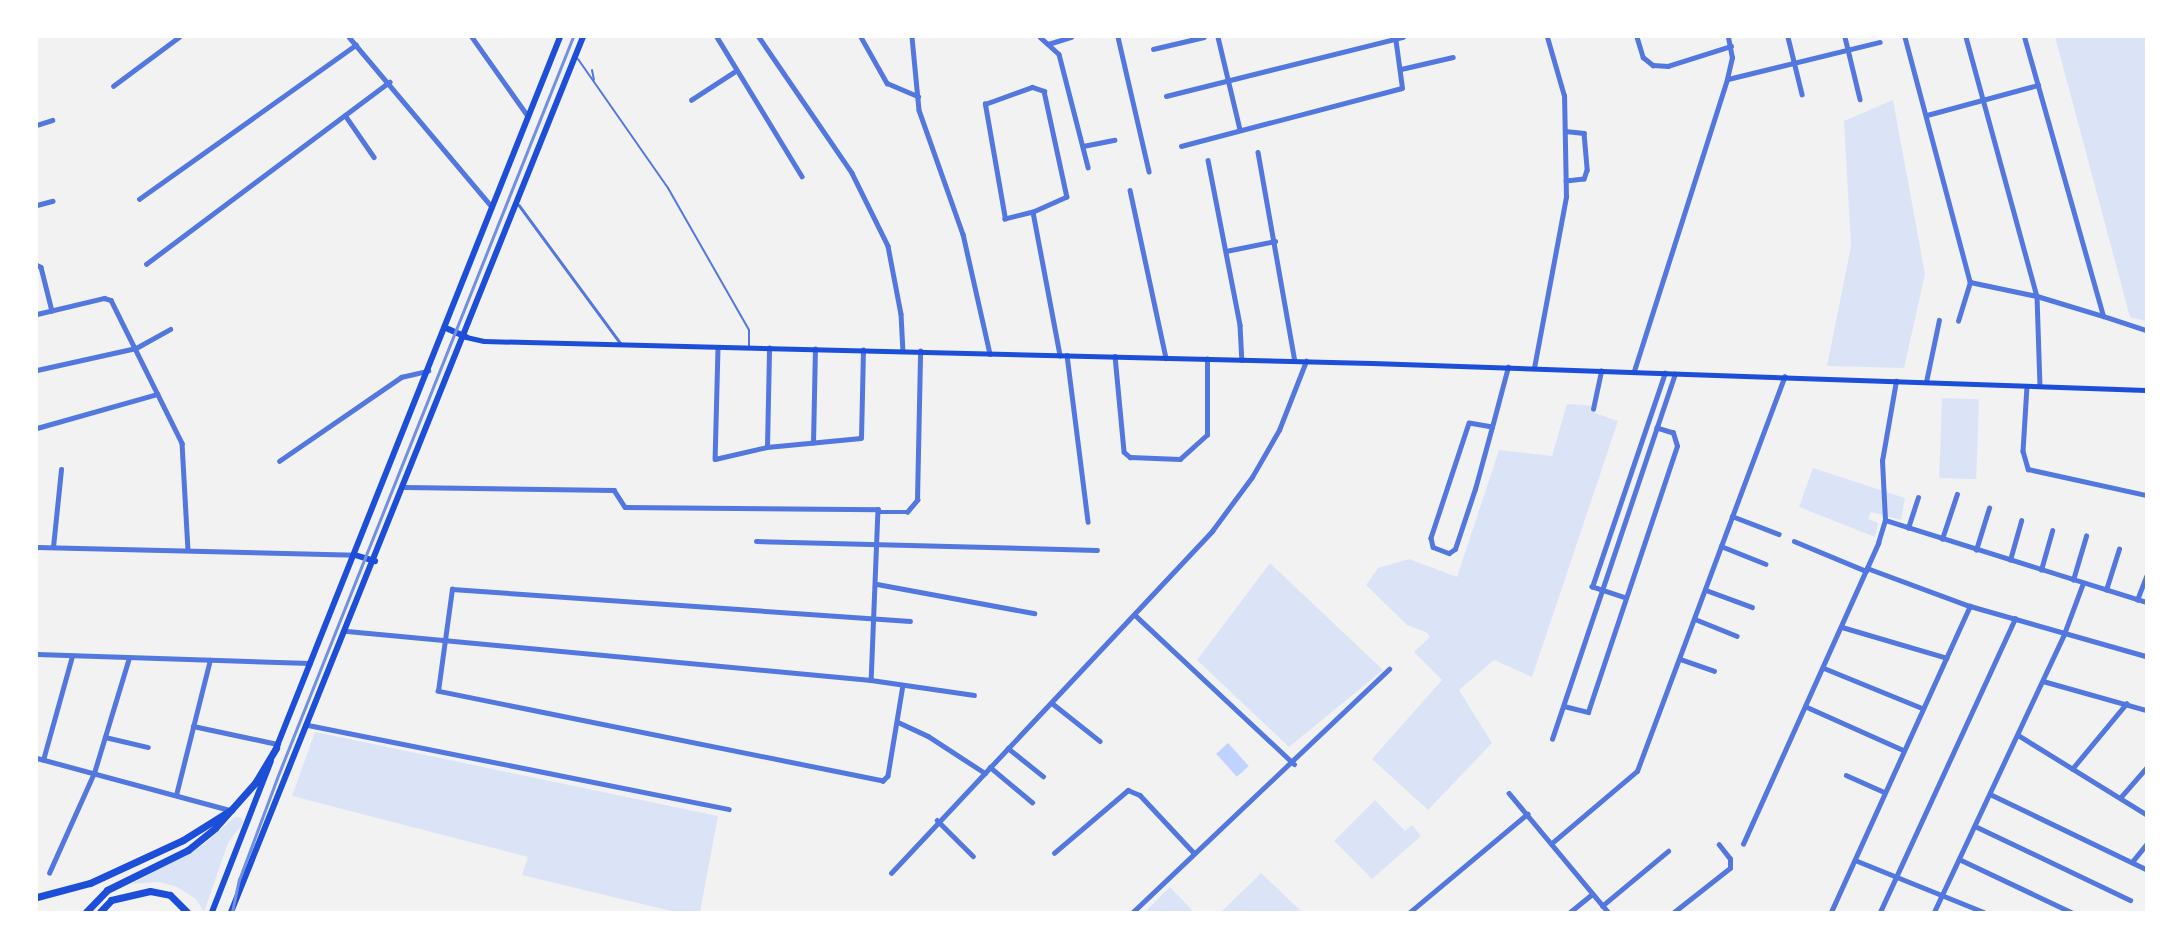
<!DOCTYPE html>
<html>
<head>
<meta charset="utf-8">
<style>
	body { margin:0 }
	#map { position:relative; width:2183px; height:949px; overflow:hidden; background:#f2f2f2; font-family:Merriweather,serif }
	div>[style] { position:absolute }
	[style*='--x'] { left:calc(var(--x)*1px); top:calc(var(--y)*1px); width:calc(var(--w)*1px); rotate:calc(var(--a)*1deg) }
	.green>* { inset:0; background:#dbe4f7; transform-origin:0 0 }
	.water>* { inset:0; background:#bfd3fe; transform-origin:0 0 }
	.service>* { height:2px; margin:-1px; padding:0 1px; transform-origin:1px; border-radius:1px; background:#5277de }
	.pedestrian>* { height:2.5px; margin:-1.25px; padding:0 1.25px; transform-origin:1.25px; border-radius:1.25px; background:#5277de }
	.minor>* { height:4.5px; margin:-2.25px; padding:0 2.25px; transform-origin:2.25px; border-radius:2.25px; background:#5277de }
	.secondary>* { height:5px; margin:-2.5px; padding:0 2.5px; transform-origin:2.5px; border-radius:2.5px; background:#1d4ed8 }
	.primary>* { height:6px; margin:-3px; padding:0 3px; transform-origin:3px; border-radius:3px; background:#1d4ed8 }
	.trunk>* { height:7px; margin:-3.5px; padding:0 3.5px; transform-origin:3.5px; border-radius:3.5px; background:#1d4ed8 }
	.motorway>* { height:7px; margin:-3.5px; padding:0 3.5px; transform-origin:3.5px; border-radius:3.5px; background:#1d4ed8 }
	.rail>* { height:2.5px; margin:-1.25px; padding:0 1.25px; transform-origin:1.25px; border-radius:1.25px; background:#7290e2 }
	span { translate:-50% -50%; white-space:nowrap; text-align:center; line-height:1.15; -webkit-text-stroke:6px #fff; paint-order:stroke }
	.frame { position:absolute; inset:0; border:38px solid #fff; pointer-events:none }
</style>
</head>
<body>
<div id="map">
	<div class="green">
		<i style="clip-path:polygon(2055px 37px,2146px 37px,2146px 321px,2130px 317px)"></i>
		<i style="clip-path:polygon(1893px 100px,1925px 274px,1904px 368px,1827px 366px,1851px 246px,1844px 121px)"></i>
		<i style="left:1942px;top:398px;width:37px;height:80px;rotate:2deg"></i>
		<i style="clip-path:polygon(1567px 404px,1597px 406px,1595px 413px,1618px 421px,1532px 677px,1494px 660px,1459px 690px,1492px 743px,1428px 810px,1372px 759px,1442px 680px,1414px 652px,1430px 637px,1426px 632px,1407px 625px,1366px 585px,1378px 568px,1409px 559px,1457px 577px,1499px 450px,1552px 456px)"></i>
		<i style="clip-path:polygon(1813px 468px,1905px 498px,1901px 520px,1871px 512px,1868px 519px,1878px 523px,1875px 537px,1799px 507px)"></i>
		<i style="clip-path:polygon(1270px 563px,1383px 670px,1289px 747px,1197px 660px)"></i>
		<i style="clip-path:polygon(315px 732px,718px 816px,700px 912px,675px 912px,522px 875px,528px 857px,292px 796px)"></i>
		<i style="clip-path:polygon(1375px 800px,1405px 831px,1412px 825px,1421px 836px,1372px 879px,1334px 841px)"></i>
		<i style="clip-path:polygon(235px 817px,242px 818px,243px 823px,228px 843px,204px 912px,196px 899px,177px 887px,160px 882px,131px 884px,204px 844px)"></i>
		<i style="clip-path:polygon(1261px 873px,1302px 912px,1221px 912px)"></i>
		<i style="clip-path:polygon(1170px 887px,1194px 912px,1145px 912px)"></i>
	</div>
	<div class="water">
		<i style="left:1228px;top:743px;width:31px;height:16px;rotate:48deg"></i>
	</div>
	<div class="service">
		<i style="--x:578;--y:59;--w:157;--a:55.1"></i>
		<i style="--x:668;--y:188;--w:163;--a:60.3"></i>
		<i style="--x:749;--y:330;--w:17;--a:90"></i>
		<i style="--x:592;--y:70;--w:10;--a:79"></i>
	</div>
	<div class="pedestrian">
		<i style="--x:519;--y:205;--w:172;--a:53.7"></i>
	</div>
	<div class="minor">
		<i style="--x:349;--y:37;--w:222;--a:49.9"></i>
		<i style="--x:472;--y:37;--w:97;--a:54.7"></i>
		<i style="--x:717;--y:37;--w:163;--a:58.6"></i>
		<i style="--x:759;--y:37;--w:165;--a:55.6"></i>
		<i style="--x:852;--y:173;--w:81;--a:63.7"></i>
		<i style="--x:888;--y:246;--w:69;--a:79.2"></i>
		<i style="--x:901;--y:314;--w:36;--a:87"></i>
		<i style="--x:861;--y:37;--w:53;--a:60.5"></i>
		<i style="--x:887;--y:83;--w:34;--a:23"></i>
		<i style="--x:912;--y:37;--w:73;--a:84.5"></i>
		<i style="--x:919;--y:110;--w:132;--a:70.5"></i>
		<i style="--x:963;--y:234;--w:123;--a:77.3"></i>
		<i style="--x:1040;--y:37;--w:25;--a:42"></i>
		<i style="--x:1059;--y:54;--w:117;--a:75.6"></i>
		<i style="--x:1118;--y:37;--w:138;--a:77"></i>
		<i style="--x:1218;--y:37;--w:95;--a:76.6"></i>
		<i style="--x:1637;--y:37;--w:21;--a:73"></i>
		<i style="--x:1643;--y:57;--w:13;--a:39"></i>
		<i style="--x:1653;--y:65;--w:15;--a:4"></i>
		<i style="--x:1668;--y:66;--w:66;--a:-17.6"></i>
		<i style="--x:1788;--y:37;--w:59;--a:76.2"></i>
		<i style="--x:1845;--y:37;--w:64;--a:76.4"></i>
		<i style="--x:1905;--y:37;--w:253;--a:75.1"></i>
		<i style="--x:1970;--y:282;--w:68;--a:11.8"></i>
		<i style="--x:2037;--y:296;--w:69;--a:16.9"></i>
		<i style="--x:2103;--y:316;--w:290;--a:-105.8"></i>
		<i style="--x:1966;--y:37;--w:269;--a:74.7"></i>
		<i style="--x:2037;--y:296;--w:90;--a:88.1"></i>
		<i style="--x:1048;--y:44;--w:24;--a:-17"></i>
		<i style="--x:1153;--y:49;--w:52;--a:-13.2"></i>
		<i style="--x:1401;--y:69;--w:53;--a:-13"></i>
		<i style="--x:1728;--y:79;--w:156;--a:-13.7"></i>
		<i style="--x:113;--y:86;--w:82;--a:-36.6"></i>
		<i style="--x:1032;--y:87;--w:13;--a:18"></i>
		<i style="--x:1044;--y:91;--w:108;--a:77.8"></i>
		<i style="--x:1067;--y:197;--w:37;--a:156"></i>
		<i style="--x:1033;--y:212;--w:29;--a:166"></i>
		<i style="--x:1005;--y:219;--w:117;--a:-99.9"></i>
		<i style="--x:985;--y:104;--w:50;--a:-19.9"></i>
		<i style="--x:1166;--y:96;--w:244;--a:-14"></i>
		<i style="--x:691;--y:100;--w:51;--a:-33.1"></i>
		<i style="--x:345;--y:115;--w:51;--a:55.4"></i>
		<i style="--x:1927;--y:115;--w:115;--a:-15.1"></i>
		<i style="--x:37;--y:125;--w:16;--a:-18"></i>
		<i style="--x:1565;--y:131;--w:19;--a:6"></i>
		<i style="--x:1584;--y:133;--w:37;--a:85"></i>
		<i style="--x:1587;--y:170;--w:9;--a:108"></i>
		<i style="--x:1584;--y:179;--w:18;--a:174"></i>
		<i style="--x:1083;--y:146;--w:32;--a:-11"></i>
		<i style="--x:1181;--y:146;--w:228;--a:-14.7"></i>
		<i style="--x:1402;--y:88;--w:51;--a:-97.8"></i>
		<i style="--x:1258;--y:152;--w:212;--a:80"></i>
		<i style="--x:1208;--y:160;--w:168;--a:79"></i>
		<i style="--x:1240;--y:325;--w:35;--a:87"></i>
		<i style="--x:1130;--y:190;--w:172;--a:77.9"></i>
		<i style="--x:139;--y:199;--w:266;--a:-35.4"></i>
		<i style="--x:37;--y:205;--w:16;--a:-15"></i>
		<i style="--x:1033;--y:212;--w:146;--a:79.3"></i>
		<i style="--x:1226;--y:251;--w:50;--a:-11.5"></i>
		<i style="--x:146;--y:264;--w:304;--a:-36.8"></i>
		<i style="--x:37;--y:265;--w:4;--a:27"></i>
		<i style="--x:41;--y:267;--w:45;--a:76"></i>
		<i style="--x:37;--y:314;--w:69;--a:-13.4"></i>
		<i style="--x:104;--y:298;--w:7;--a:16"></i>
		<i style="--x:111;--y:300;--w:160;--a:63.6"></i>
		<i style="--x:182;--y:443;--w:107;--a:86.8"></i>
		<i style="--x:2103;--y:316;--w:45;--a:18"></i>
		<i style="--x:1958;--y:321;--w:41;--a:-72.9"></i>
		<i style="--x:718;--y:348;--w:111;--a:91.5"></i>
		<i style="--x:715;--y:459;--w:53;--a:-13"></i>
		<i style="--x:767;--y:447;--w:94;--a:-5.5"></i>
		<i style="--x:861;--y:438;--w:88;--a:-88.7"></i>
		<i style="--x:1067;--y:355;--w:168;--a:82.8"></i>
		<i style="--x:1115;--y:356;--w:96;--a:84.6"></i>
		<i style="--x:1124;--y:452;--w:8;--a:40"></i>
		<i style="--x:1130;--y:457;--w:50;--a:2.3"></i>
		<i style="--x:1180;--y:459;--w:36;--a:-42"></i>
		<i style="--x:1207;--y:435;--w:76;--a:-90"></i>
		<i style="--x:1534;--y:368;--w:174;--a:-79.4"></i>
		<i style="--x:1566;--y:197;--w:101;--a:-91.1"></i>
		<i style="--x:1564;--y:96;--w:61;--a:-106.1"></i>
		<i style="--x:37;--y:370;--w:101;--a:-12.5"></i>
		<i style="--x:136;--y:348;--w:39;--a:-29"></i>
		<i style="--x:1634;--y:371;--w:306;--a:-72.3"></i>
		<i style="--x:1727;--y:79;--w:22;--a:-77"></i>
		<i style="--x:1732;--y:58;--w:21;--a:-101"></i>
		<i style="--x:1926;--y:382;--w:63;--a:-78.2"></i>
		<i style="--x:2027;--y:386;--w:65;--a:93.5"></i>
		<i style="--x:2023;--y:451;--w:19;--a:74"></i>
		<i style="--x:2028;--y:469;--w:121;--a:12.4"></i>
		<i style="--x:1593;--y:409;--w:39;--a:-78"></i>
		<i style="--x:1492;--y:427;--w:23;--a:-170"></i>
		<i style="--x:1469;--y:423;--w:121;--a:108.3"></i>
		<i style="--x:1431;--y:538;--w:9;--a:77"></i>
		<i style="--x:1433;--y:547;--w:17;--a:21"></i>
		<i style="--x:1449;--y:553;--w:7;--a:-34"></i>
		<i style="--x:1455;--y:549;--w:63;--a:-71.6"></i>
		<i style="--x:1475;--y:489;--w:64;--a:-74.7"></i>
		<i style="--x:1492;--y:427;--w:62;--a:-75.1"></i>
		<i style="--x:37;--y:428;--w:125;--a:-15.8"></i>
		<i style="--x:813;--y:443;--w:94;--a:-88.8"></i>
		<i style="--x:767;--y:447;--w:99;--a:-88.8"></i>
		<i style="--x:279;--y:461;--w:148;--a:-34.5"></i>
		<i style="--x:401;--y:377;--w:28;--a:-13"></i>
		<i style="--x:405;--y:487;--w:209;--a:0.8"></i>
		<i style="--x:614;--y:490;--w:20;--a:57"></i>
		<i style="--x:625;--y:507;--w:253;--a:0.5"></i>
		<i style="--x:878;--y:509;--w:171;--a:92.3"></i>
		<i style="--x:879;--y:512;--w:28;--a:0"></i>
		<i style="--x:907;--y:512;--w:16;--a:-50"></i>
		<i style="--x:917;--y:500;--w:149;--a:-88.8"></i>
		<i style="--x:1732;--y:516;--w:50;--a:21"></i>
		<i style="--x:1885;--y:520;--w:274;--a:17.4"></i>
		<i style="--x:1908;--y:528;--w:32;--a:-72"></i>
		<i style="--x:1942;--y:539;--w:47;--a:-71.6"></i>
		<i style="--x:756;--y:541;--w:341;--a:1.5"></i>
		<i style="--x:1794;--y:541;--w:78;--a:22.6"></i>
		<i style="--x:1721;--y:546;--w:48;--a:21.8"></i>
		<i style="--x:37;--y:547;--w:318;--a:1.4"></i>
		<i style="--x:53;--y:547;--w:78;--a:-84.1"></i>
		<i style="--x:1976;--y:550;--w:44;--a:-72.8"></i>
		<i style="--x:2010;--y:560;--w:41;--a:-74.2"></i>
		<i style="--x:1867;--y:568;--w:110;--a:20.3"></i>
		<i style="--x:1970;--y:606;--w:183;--a:15.9"></i>
		<i style="--x:2041;--y:570;--w:41;--a:-74.2"></i>
		<i style="--x:2073;--y:580;--w:46;--a:-73.5"></i>
		<i style="--x:877;--y:584;--w:160;--a:10.5"></i>
		<i style="--x:1706;--y:590;--w:49;--a:20.3"></i>
		<i style="--x:2106;--y:590;--w:43;--a:-72.4"></i>
		<i style="--x:1626;--y:598;--w:36;--a:-162"></i>
		<i style="--x:1592;--y:587;--w:226;--a:-71.2"></i>
		<i style="--x:2137;--y:600;--w:25;--a:-69"></i>
		<i style="--x:1135;--y:615;--w:218;--a:43.1"></i>
		<i style="--x:1695;--y:619;--w:45;--a:22"></i>
		<i style="--x:1842;--y:627;--w:109;--a:16.4"></i>
		<i style="--x:347;--y:631;--w:526;--a:5.34"></i>
		<i style="--x:871;--y:680;--w:104;--a:8.3"></i>
		<i style="--x:37;--y:654;--w:273;--a:1.9"></i>
		<i style="--x:1680;--y:659;--w:36;--a:19"></i>
		<i style="--x:1824;--y:668;--w:106;--a:22.2"></i>
		<i style="--x:2043;--y:681;--w:107;--a:15.7"></i>
		<i style="--x:903;--y:685;--w:92;--a:99.4"></i>
		<i style="--x:888;--y:776;--w:7;--a:135"></i>
		<i style="--x:883;--y:781;--w:454;--a:-168.6"></i>
		<i style="--x:438;--y:691;--w:103;--a:-82.2"></i>
		<i style="--x:452;--y:589;--w:459;--a:4"></i>
		<i style="--x:1052;--y:703;--w:61;--a:38.4"></i>
		<i style="--x:1564;--y:706;--w:25;--a:14"></i>
		<i style="--x:1588;--y:712;--w:280;--a:-71.5"></i>
		<i style="--x:1677;--y:446;--w:14;--a:-107"></i>
		<i style="--x:1673;--y:433;--w:17;--a:-163"></i>
		<i style="--x:1807;--y:707;--w:105;--a:24.1"></i>
		<i style="--x:898;--y:722;--w:33;--a:25"></i>
		<i style="--x:928;--y:736;--w:68;--a:33"></i>
		<i style="--x:308;--y:725;--w:429;--a:11.3"></i>
		<i style="--x:193;--y:726;--w:87;--a:12"></i>
		<i style="--x:2018;--y:735;--w:150;--a:31.7"></i>
		<i style="--x:105;--y:737;--w:44;--a:13.1"></i>
		<i style="--x:1552;--y:739;--w:385;--a:-71.4"></i>
		<i style="--x:1008;--y:748;--w:45;--a:38.7"></i>
		<i style="--x:37;--y:758;--w:200;--a:15.1"></i>
		<i style="--x:43;--y:760;--w:108;--a:-74.4"></i>
		<i style="--x:990;--y:767;--w:55;--a:39.8"></i>
		<i style="--x:2072;--y:769;--w:85;--a:-50.3"></i>
		<i style="--x:1846;--y:775;--w:42;--a:24.1"></i>
		<i style="--x:1509;--y:793;--w:155;--a:50.2"></i>
		<i style="--x:1990;--y:794;--w:173;--a:25.7"></i>
		<i style="--x:176;--y:795;--w:139;--a:-75.9"></i>
		<i style="--x:2120;--y:798;--w:40;--a:-49"></i>
		<i style="--x:937;--y:820;--w:51;--a:45"></i>
		<i style="--x:1975;--y:826;--w:172;--a:25.5"></i>
		<i style="--x:1552;--y:843;--w:111;--a:-40.3"></i>
		<i style="--x:1637;--y:771;--w:421;--a:-69.5"></i>
		<i style="--x:1743;--y:844;--w:330;--a:-65.8"></i>
		<i style="--x:1878;--y:543;--w:24;--a:-73"></i>
		<i style="--x:1885;--y:520;--w:59;--a:-92.9"></i>
		<i style="--x:1882;--y:461;--w:81;--a:-80.1"></i>
		<i style="--x:1054;--y:853;--w:97;--a:-40.4"></i>
		<i style="--x:1128;--y:790;--w:13;--a:23"></i>
		<i style="--x:1140;--y:795;--w:79;--a:47"></i>
		<i style="--x:1959;--y:859;--w:124;--a:25.3"></i>
		<i style="--x:1855;--y:860;--w:139;--a:22"></i>
		<i style="--x:2132;--y:862;--w:22;--a:-51"></i>
		<i style="--x:49;--y:873;--w:110;--a:-65.8"></i>
		<i style="--x:94;--y:773;--w:120;--a:-73.1"></i>
		<i style="--x:891;--y:873;--w:469;--a:-46.8"></i>
		<i style="--x:1212;--y:531;--w:67;--a:-53.5"></i>
		<i style="--x:1252;--y:477;--w:54;--a:-60.1"></i>
		<i style="--x:1279;--y:430;--w:74;--a:-68.6"></i>
		<i style="--x:1602;--y:906;--w:86;--a:-39.8"></i>
		<i style="--x:1133;--y:912;--w:353;--a:-43.5"></i>
		<i style="--x:1410;--y:912;--w:153;--a:-39.9"></i>
		<i style="--x:1570;--y:912;--w:28;--a:-39"></i>
		<i style="--x:1674;--y:912;--w:71;--a:-38.2"></i>
		<i style="--x:1730;--y:868;--w:9;--a:-90"></i>
		<i style="--x:1730;--y:859;--w:18;--a:-128"></i>
		<i style="--x:1831;--y:912;--w:336;--a:-65.6"></i>
		<i style="--x:1880;--y:912;--w:323;--a:-65.3"></i>
		<i style="--x:1934;--y:912;--w:307;--a:-64.9"></i>
		<i style="--x:2064;--y:634;--w:54;--a:-69.6"></i>
	</div>
	<div class="secondary">
		<i style="--x:466;--y:337;--w:18;--a:13"></i>
		<i style="--x:484;--y:341;--w:888;--a:1.42"></i>
		<i style="--x:1372;--y:363;--w:774;--a:2"></i>
	</div>
	<div class="primary">
		<i style="--x:446;--y:328;--w:22;--a:24"></i>
		<i style="--x:355;--y:555;--w:21;--a:17"></i>
		<i style="--x:275;--y:751;--w:769;--a:-68.24"></i>
		<i style="--x:212;--y:912;--w:162;--a:-68.7"></i>
		<i style="--x:231;--y:912;--w:943;--a:-68.09"></i>
	</div>
	<div class="trunk">
		<i style="--x:86;--y:912;--w:30;--a:-46"></i>
		<i style="--x:107;--y:890;--w:90;--a:-26.3"></i>
		<i style="--x:188;--y:850;--w:35;--a:-39"></i>
		<i style="--x:215;--y:828;--w:60;--a:-48.4"></i>
		<i style="--x:255;--y:783;--w:41;--a:-59"></i>
		<i style="--x:100;--y:912;--w:16;--a:-47"></i>
		<i style="--x:111;--y:900;--w:40;--a:-13"></i>
		<i style="--x:150;--y:891;--w:20;--a:11"></i>
		<i style="--x:170;--y:895;--w:24;--a:45"></i>
	</div>
	<div class="motorway">
		<i style="--x:37;--y:897;--w:55;--a:-14.8"></i>
		<i style="--x:90;--y:883;--w:102;--a:-24.8"></i>
		<i style="--x:183;--y:840;--w:57;--a:-32"></i>
	</div>
	<div class="rail">
		<i style="--x:232;--y:912;--w:33;--a:-78"></i>
		<i style="--x:239;--y:880;--w:114;--a:-69.5"></i>
		<i style="--x:279;--y:773;--w:793;--a:-68.23"></i>
	</div>
	<div class="frame"></div>
</div>
</body>
</html>
